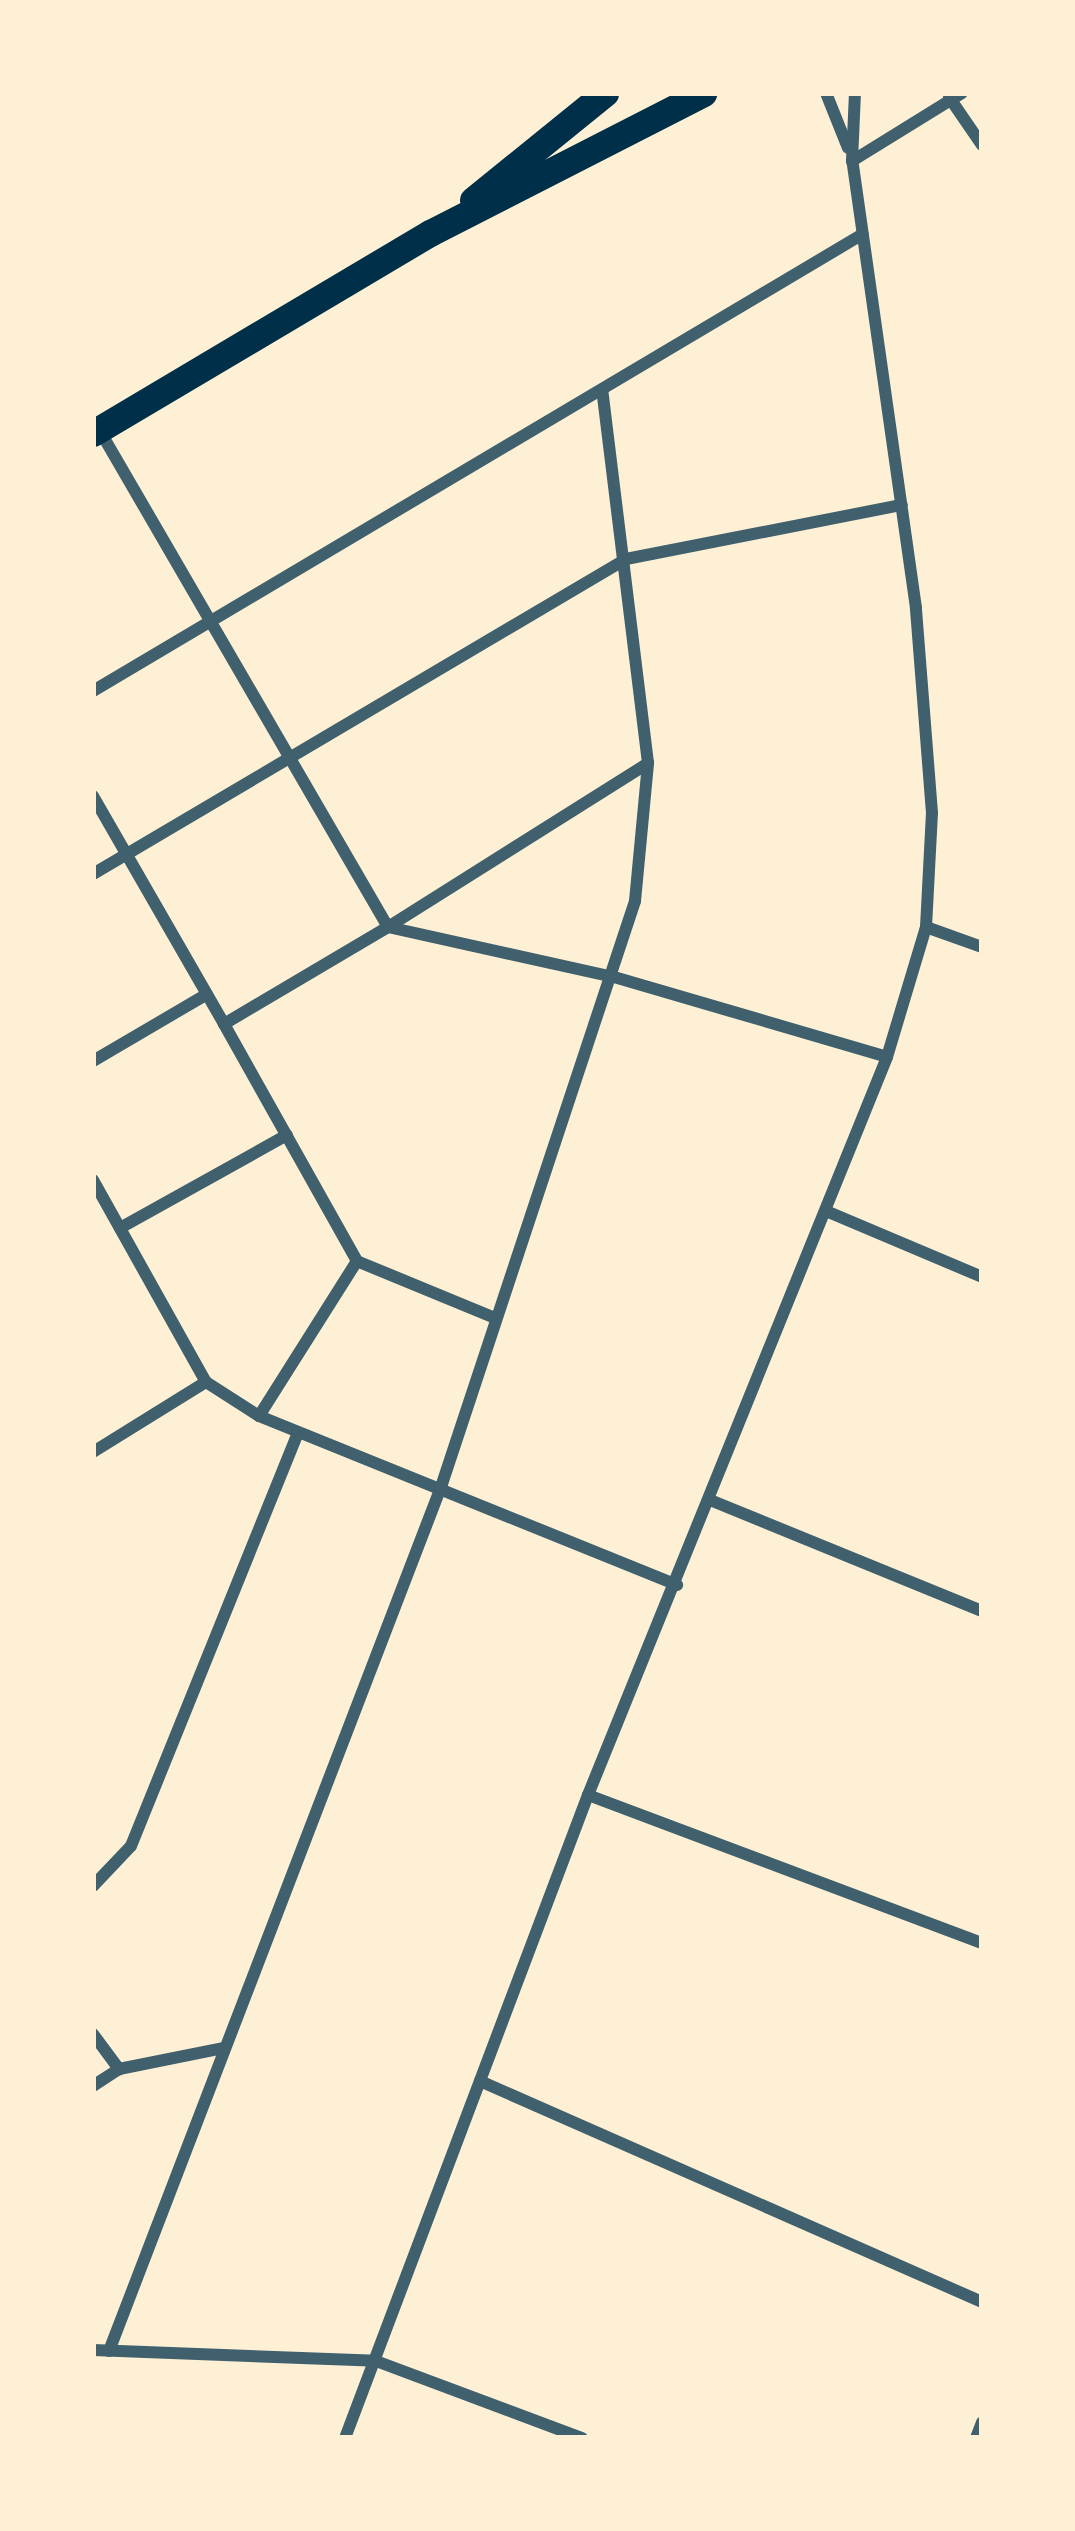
<!DOCTYPE html>
<html>
<head>
<meta charset="utf-8">
<style>
	body { margin:0 }
	#map { position:relative; width:1075px; height:2531px; overflow:hidden; background:#fdf0d5; font-family:Karla,sans-serif }
	div>[style] { position:absolute }
	[style*='--x'] { left:calc(var(--x)*1px); top:calc(var(--y)*1px); width:calc(var(--w)*1px); rotate:calc(var(--a)*1deg) }
	.minor>* { height:12px; margin:-6px; padding:0 6px; transform-origin:6px; border-radius:6px; background:#3f606c }
	.primary>* { height:27px; margin:-13.5px; padding:0 13.5px; transform-origin:13.5px; border-radius:13.5px; background:#003049 }
	span { translate:-50% -50%; white-space:nowrap; text-align:center; line-height:1.15; -webkit-text-stroke:10px #fdf0d5; paint-order:stroke }
	.frame { position:absolute; inset:0; border:96px solid #fdf0d5; pointer-events:none }
</style>
</head>
<body>
<div id="map">
	<div class="minor">
		<i style="--x:826;--y:93;--w:59;--a:68.2"></i>
		<i style="--x:949;--y:97;--w:58;--a:55.5"></i>
		<i style="--x:852;--y:161;--w:129;--a:-31.7"></i>
		<i style="--x:100;--y:431;--w:574;--a:59.86"></i>
		<i style="--x:388;--y:927;--w:307;--a:-32.2"></i>
		<i style="--x:93;--y:691;--w:895;--a:-30.69"></i>
		<i style="--x:93;--y:796;--w:263;--a:60.1"></i>
		<i style="--x:93;--y:874;--w:619;--a:-30.58"></i>
		<i style="--x:626;--y:559;--w:281;--a:-11.1"></i>
		<i style="--x:926;--y:927;--w:59;--a:19.7"></i>
		<i style="--x:93;--y:1061;--w:132;--a:-30.4"></i>
		<i style="--x:93;--y:1180;--w:231;--a:60.8"></i>
		<i style="--x:206;--y:1382;--w:63;--a:32.7"></i>
		<i style="--x:259;--y:1416;--w:451;--a:22"></i>
		<i style="--x:826;--y:1211;--w:169;--a:22.9"></i>
		<i style="--x:120;--y:1228;--w:191;--a:-29.1"></i>
		<i style="--x:495;--y:1318;--w:149;--a:-157.6"></i>
		<i style="--x:357;--y:1261;--w:272;--a:-119.3"></i>
		<i style="--x:224;--y:1024;--w:191;--a:-30.6"></i>
		<i style="--x:388;--y:927;--w:231;--a:12.5"></i>
		<i style="--x:614;--y:977;--w:284;--a:16.3"></i>
		<i style="--x:259;--y:1416;--w:183;--a:-57.7"></i>
		<i style="--x:93;--y:1452;--w:133;--a:-31.8"></i>
		<i style="--x:710;--y:1500;--w:294;--a:22.2"></i>
		<i style="--x:588;--y:1795;--w:421;--a:20.6"></i>
		<i style="--x:93;--y:1886;--w:55;--a:-46.5"></i>
		<i style="--x:131;--y:1846;--w:446;--a:-68"></i>
		<i style="--x:93;--y:2034;--w:44;--a:53.4"></i>
		<i style="--x:119;--y:2069;--w:31;--a:147"></i>
		<i style="--x:119;--y:2069;--w:106;--a:-11.4"></i>
		<i style="--x:480;--y:2081;--w:548;--a:23.76"></i>
		<i style="--x:93;--y:2350;--w:283;--a:2.2"></i>
		<i style="--x:376;--y:2361;--w:220;--a:20.5"></i>
		<i style="--x:109;--y:2351;--w:926;--a:-68.98"></i>
		<i style="--x:441;--y:1487;--w:617;--a:-71.68"></i>
		<i style="--x:635;--y:901;--w:139;--a:-84.6"></i>
		<i style="--x:648;--y:763;--w:375;--a:-97"></i>
		<i style="--x:345;--y:2438;--w:687;--a:-69.3"></i>
		<i style="--x:588;--y:1795;--w:796;--a:-67.94"></i>
		<i style="--x:887;--y:1057;--w:136;--a:-73.3"></i>
		<i style="--x:926;--y:927;--w:114;--a:-87"></i>
		<i style="--x:932;--y:813;--w:206;--a:-94.5"></i>
		<i style="--x:916;--y:608;--w:452;--a:-98.1"></i>
		<i style="--x:852;--y:161;--w:68;--a:-87.5"></i>
		<i style="--x:976;--y:2438;--w:17;--a:-69"></i>
	</div>
	<div class="primary">
		<i style="--x:473;--y:200;--w:170;--a:-39"></i>
		<i style="--x:93;--y:433;--w:392;--a:-30.7"></i>
		<i style="--x:430;--y:233;--w:307;--a:-27.1"></i>
	</div>
	<div class="frame"></div>
</div>
</body>
</html>
